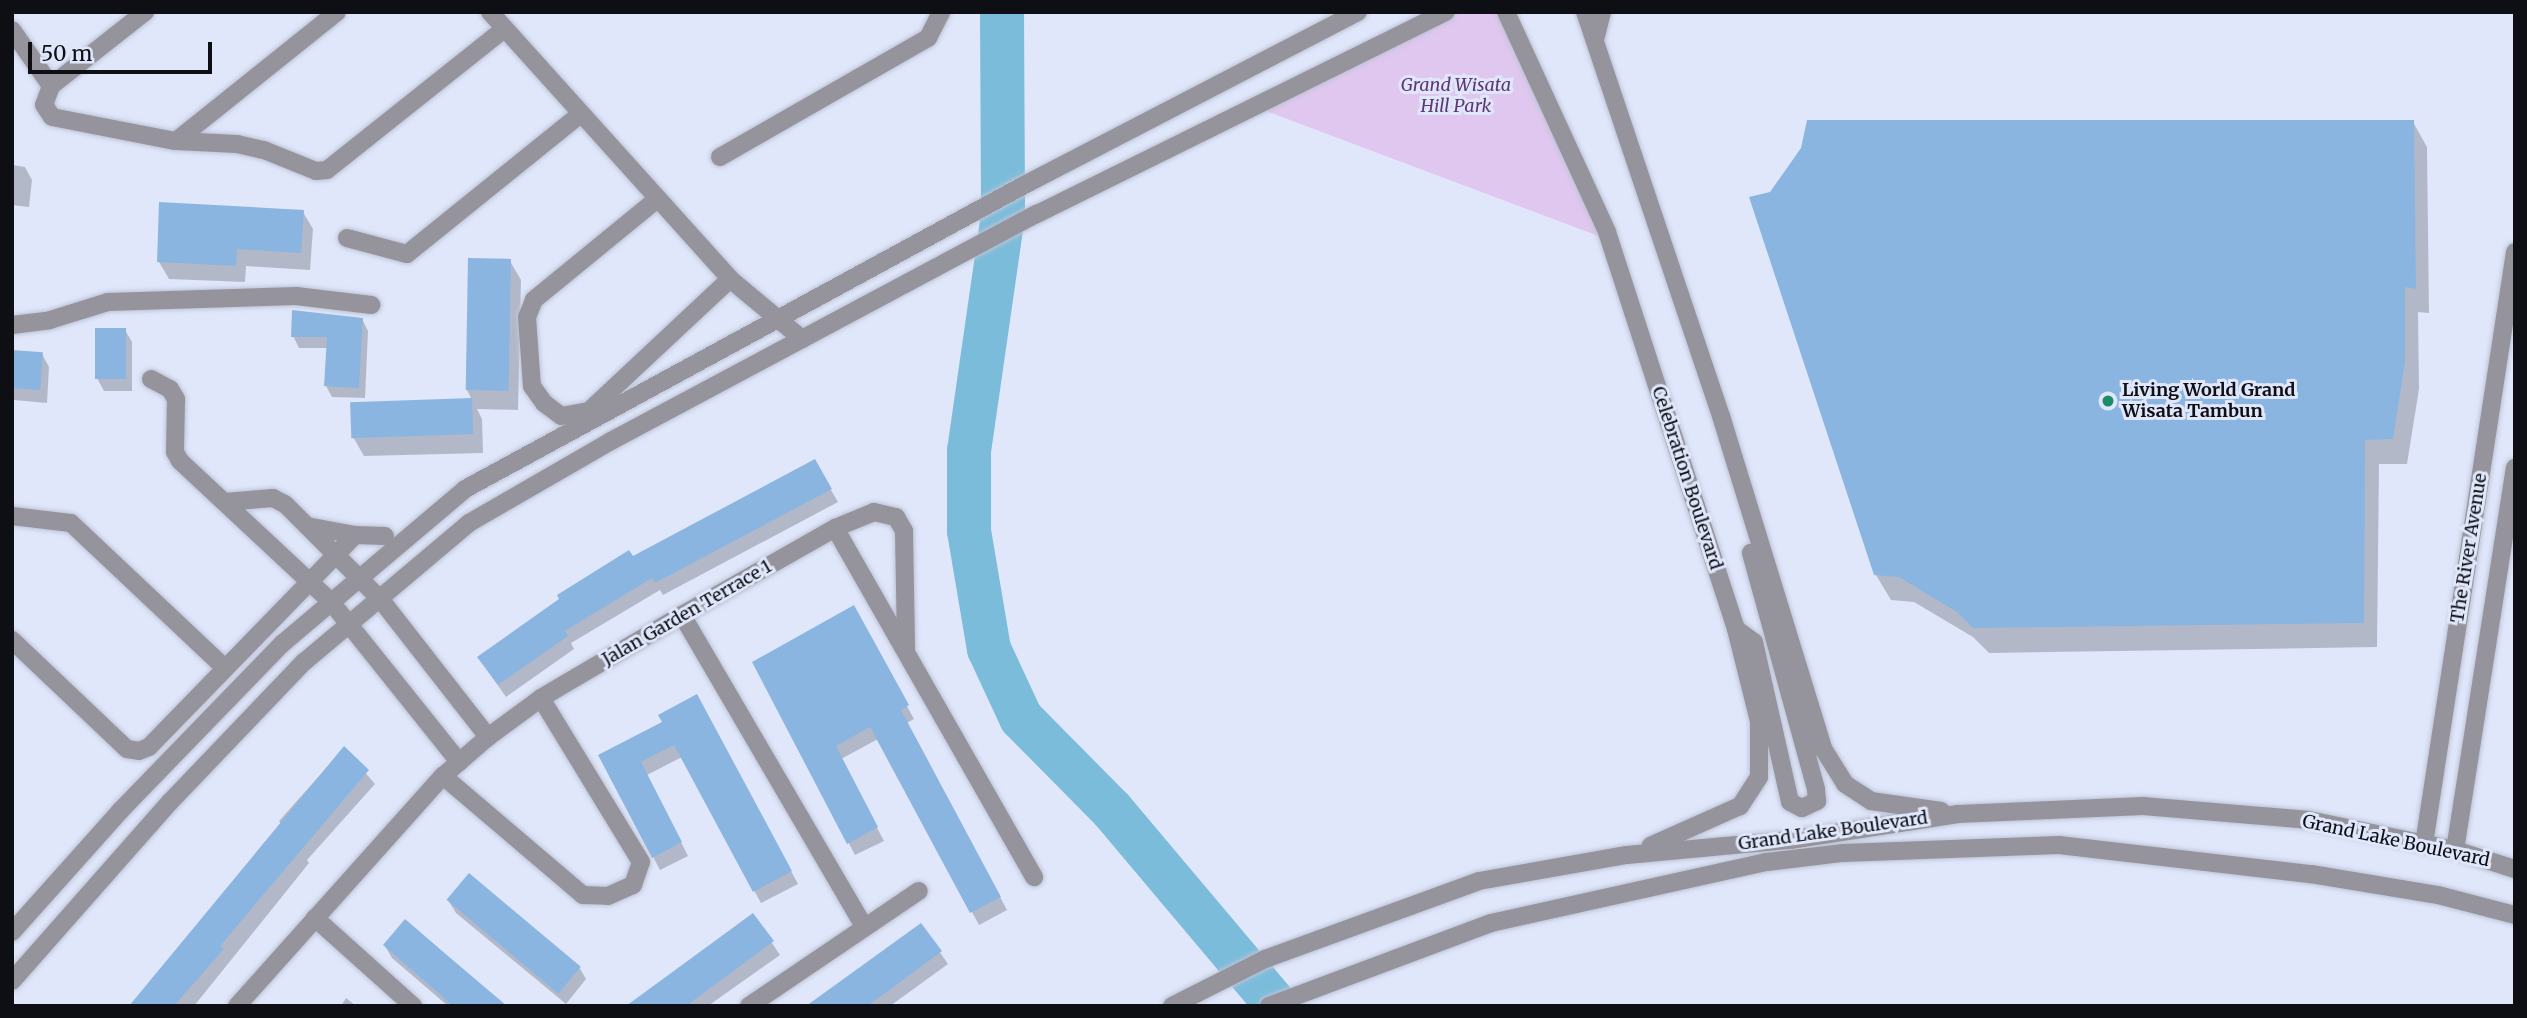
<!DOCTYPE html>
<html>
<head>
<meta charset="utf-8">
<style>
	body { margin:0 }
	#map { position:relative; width:2527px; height:1018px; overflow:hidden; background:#e0e7fb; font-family:Merriweather,serif }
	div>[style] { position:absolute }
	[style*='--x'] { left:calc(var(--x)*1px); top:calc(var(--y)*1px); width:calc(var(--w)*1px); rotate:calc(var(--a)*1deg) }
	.green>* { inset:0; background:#e0c7ef }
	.shadow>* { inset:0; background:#0003 }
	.river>* { height:44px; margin:-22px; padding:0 22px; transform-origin:22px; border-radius:22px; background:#7cbcdb }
	.building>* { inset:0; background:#8bb5e1; transform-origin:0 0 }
	.roads { filter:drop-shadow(0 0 2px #bec4d6) drop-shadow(0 0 2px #bec4d6) }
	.minor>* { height:18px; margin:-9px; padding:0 9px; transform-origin:9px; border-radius:9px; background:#95949d }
	.tertiary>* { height:18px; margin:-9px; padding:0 9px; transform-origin:9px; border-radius:9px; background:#95949d }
	.dots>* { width:19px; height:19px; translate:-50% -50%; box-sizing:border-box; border:4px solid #e0e7fb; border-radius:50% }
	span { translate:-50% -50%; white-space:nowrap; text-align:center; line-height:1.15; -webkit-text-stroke:6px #e0e7fb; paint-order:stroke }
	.park-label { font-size:18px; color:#603775; font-style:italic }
	.poi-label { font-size:18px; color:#0d0f15; font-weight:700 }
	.left { translate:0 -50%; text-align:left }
	.street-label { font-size:18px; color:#0d0f15 }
	.frame { position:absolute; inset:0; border:14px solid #0d0f15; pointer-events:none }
	.scale { position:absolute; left:28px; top:42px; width:184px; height:32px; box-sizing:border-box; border:4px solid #0d0f15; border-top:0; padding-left:9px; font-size:21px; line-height:24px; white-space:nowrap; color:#0d0f15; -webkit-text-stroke:5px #e0e7fb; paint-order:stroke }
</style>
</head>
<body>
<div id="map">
	<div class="green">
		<i style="clip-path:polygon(1446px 12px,1506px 12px,1609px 240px,1250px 105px)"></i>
	</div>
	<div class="shadow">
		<i style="clip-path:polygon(2413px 122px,2427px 147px,2429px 313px,2418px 312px,2419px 389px,2407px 464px,2379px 464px,2377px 647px,1989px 653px,1973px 637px,1914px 602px,1891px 600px,1876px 575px)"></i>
		<i style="clip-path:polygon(12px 165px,25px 167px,32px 180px,29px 207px,12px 205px)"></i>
		<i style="clip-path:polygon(303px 212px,313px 229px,310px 270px,246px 266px,245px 282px,169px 279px,159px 262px)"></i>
		<i style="clip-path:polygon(510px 261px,521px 280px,518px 410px,477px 409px,482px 419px,483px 453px,364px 456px,353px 437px,352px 403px,472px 400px,467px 390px)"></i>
		<i style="clip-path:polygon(362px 319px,368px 331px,365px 398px,332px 397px,326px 386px,328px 348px,299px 348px,293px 336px)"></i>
		<i style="clip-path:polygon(125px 330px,132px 342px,132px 391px,104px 391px,97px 378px)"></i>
		<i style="clip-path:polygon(12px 352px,42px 354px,49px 367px,47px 403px,14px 400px,12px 412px)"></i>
		<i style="clip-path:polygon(814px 461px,838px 502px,663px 595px,660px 590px,571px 643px,574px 649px,506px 697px,487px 670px,480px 658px,632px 558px)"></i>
		<i style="clip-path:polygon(853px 607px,914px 719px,907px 723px,1007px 910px,979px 925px,878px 739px,841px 759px,884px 841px,855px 855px,754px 663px)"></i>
		<i style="clip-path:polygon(704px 709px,798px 884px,761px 903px,682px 757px,647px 775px,688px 856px,660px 870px,600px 756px,664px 723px)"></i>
		<i style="clip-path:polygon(344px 748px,375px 784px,307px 860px,309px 863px,194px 1006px,134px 1006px,218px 905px,216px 901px,281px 824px,279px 821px)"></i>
		<i style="clip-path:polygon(448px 900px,579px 967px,586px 979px,566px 1004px,456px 913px)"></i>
		<i style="clip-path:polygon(753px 915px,780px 955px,708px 1006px,627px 1006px)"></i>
		<i style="clip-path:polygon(921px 925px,948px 964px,890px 1006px,809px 1006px)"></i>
		<i style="clip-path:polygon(385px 946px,504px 1006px,448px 1006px,392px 958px)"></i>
		<i style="clip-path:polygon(346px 998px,356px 1006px,341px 1006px)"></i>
	</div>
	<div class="river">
		<i style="--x:1002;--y:12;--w:203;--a:89.7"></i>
		<i style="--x:1003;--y:215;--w:238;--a:98.2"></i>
		<i style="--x:969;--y:451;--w:80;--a:90"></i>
		<i style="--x:969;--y:531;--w:120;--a:80.4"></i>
		<i style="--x:989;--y:649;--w:76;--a:65.1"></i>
		<i style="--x:1021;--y:718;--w:129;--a:45.3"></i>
		<i style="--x:1112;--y:810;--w:256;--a:49.9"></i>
	</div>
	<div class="building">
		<i style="clip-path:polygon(1807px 120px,2414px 120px,2416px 289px,2405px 287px,2405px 362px,2393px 439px,2365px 440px,2364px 623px,1973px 628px,1957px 612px,1899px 577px,1874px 575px,1749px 197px,1770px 192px,1801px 148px)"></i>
		<i style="clip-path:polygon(159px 202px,304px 210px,301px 253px,237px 249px,236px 266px,157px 262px)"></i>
		<i style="left:468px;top:258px;width:43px;height:132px;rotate:1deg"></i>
		<i style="clip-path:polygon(292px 310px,363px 318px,359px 388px,324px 386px,327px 337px,291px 337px)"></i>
		<i style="left:95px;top:328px;width:31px;height:51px"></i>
		<i style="left:12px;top:350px;width:31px;height:38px;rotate:4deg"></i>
		<i style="left:472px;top:398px;width:36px;height:122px;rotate:88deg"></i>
		<i style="clip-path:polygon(815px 459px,832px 489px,655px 583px,652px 578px,565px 631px,568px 636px,498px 685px,477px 657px,559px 599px,557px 595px,629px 550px,633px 556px)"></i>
		<i style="clip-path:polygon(854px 605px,909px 705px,901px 710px,1001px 897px,970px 913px,870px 727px,836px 746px,878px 827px,847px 844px,752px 662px)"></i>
		<i style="clip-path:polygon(697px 694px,792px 871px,753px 892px,674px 745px,641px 762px,682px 842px,652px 858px,598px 755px,662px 722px,658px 715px)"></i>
		<i style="clip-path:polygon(344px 746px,369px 770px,220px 946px,224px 949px,174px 1006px,129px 1006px)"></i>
		<i style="left:469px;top:873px;width:146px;height:35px;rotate:40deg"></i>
		<i style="clip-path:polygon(753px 913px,774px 941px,686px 1006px,626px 1006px)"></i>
		<i style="clip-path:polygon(405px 919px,448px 956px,507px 1006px,453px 1006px,428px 984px,383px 945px)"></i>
		<i style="clip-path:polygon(921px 923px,942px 951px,895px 986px,867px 1006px,806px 1006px)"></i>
	</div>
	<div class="roads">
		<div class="minor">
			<i style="--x:490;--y:12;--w:359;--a:48"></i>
			<i style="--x:730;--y:279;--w:94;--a:39.8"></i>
			<i style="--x:12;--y:30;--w:68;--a:55.1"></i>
			<i style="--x:51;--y:86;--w:20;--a:110"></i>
			<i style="--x:44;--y:105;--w:14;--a:56"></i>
			<i style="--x:52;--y:117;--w:126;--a:11"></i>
			<i style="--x:176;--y:141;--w:61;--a:2.8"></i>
			<i style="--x:237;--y:144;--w:28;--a:13"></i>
			<i style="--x:264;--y:150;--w:56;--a:22"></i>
			<i style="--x:316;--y:171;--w:11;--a:-5"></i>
			<i style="--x:327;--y:170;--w:226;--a:-38.5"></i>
			<i style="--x:51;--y:86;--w:120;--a:-38.2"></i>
			<i style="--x:176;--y:141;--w:206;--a:-38.7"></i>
			<i style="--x:720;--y:157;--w:240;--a:-29.8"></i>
			<i style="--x:928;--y:38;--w:29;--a:-63"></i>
			<i style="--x:656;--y:200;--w:158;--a:140.7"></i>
			<i style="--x:534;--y:300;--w:18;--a:112"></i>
			<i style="--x:527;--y:317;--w:69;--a:85.9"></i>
			<i style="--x:532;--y:386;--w:21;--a:55"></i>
			<i style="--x:544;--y:403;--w:21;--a:37"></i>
			<i style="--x:561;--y:416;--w:28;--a:-10"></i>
			<i style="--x:589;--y:411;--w:193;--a:-43.1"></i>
			<i style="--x:347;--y:238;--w:62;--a:14.9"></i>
			<i style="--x:407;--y:254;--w:221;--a:-38.9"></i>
			<i style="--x:12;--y:325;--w:38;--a:-7"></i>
			<i style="--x:50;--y:320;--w:61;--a:-17.2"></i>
			<i style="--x:108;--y:302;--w:188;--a:-1.8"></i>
			<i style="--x:296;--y:296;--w:76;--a:6.8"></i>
			<i style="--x:151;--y:379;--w:21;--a:28"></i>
			<i style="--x:170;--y:389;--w:12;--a:59"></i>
			<i style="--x:176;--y:399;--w:53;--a:91.1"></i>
			<i style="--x:175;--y:452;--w:10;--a:61"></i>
			<i style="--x:180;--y:461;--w:207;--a:43"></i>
			<i style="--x:331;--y:602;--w:205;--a:51.3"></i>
			<i style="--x:225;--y:502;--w:48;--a:-4.8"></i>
			<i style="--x:273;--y:498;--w:13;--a:27"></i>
			<i style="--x:285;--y:504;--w:136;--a:45"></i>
			<i style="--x:381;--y:600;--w:174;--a:52"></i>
			<i style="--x:12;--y:516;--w:59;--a:6.8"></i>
			<i style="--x:71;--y:523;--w:210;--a:43.3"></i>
			<i style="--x:835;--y:528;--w:402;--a:60.3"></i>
			<i style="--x:355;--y:535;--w:30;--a:2"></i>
			<i style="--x:682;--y:615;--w:360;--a:59.7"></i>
			<i style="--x:12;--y:640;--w:158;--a:43.5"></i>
			<i style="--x:127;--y:749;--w:12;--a:9"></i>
			<i style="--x:139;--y:751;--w:11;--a:-22"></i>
			<i style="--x:149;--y:747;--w:296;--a:-45.8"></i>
			<i style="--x:355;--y:535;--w:49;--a:-169.4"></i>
			<i style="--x:443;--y:776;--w:184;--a:40.4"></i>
			<i style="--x:583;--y:895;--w:25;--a:2"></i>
			<i style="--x:608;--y:896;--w:27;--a:-24"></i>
			<i style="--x:633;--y:885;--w:24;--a:-71"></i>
			<i style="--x:641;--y:862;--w:192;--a:-121.4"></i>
			<i style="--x:2424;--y:844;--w:599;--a:-81.26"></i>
			<i style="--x:2455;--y:850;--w:387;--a:-81.1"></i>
			<i style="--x:315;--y:918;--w:132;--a:41.9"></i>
			<i style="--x:12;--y:932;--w:162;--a:-48.2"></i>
			<i style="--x:120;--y:811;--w:234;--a:-45.9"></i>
			<i style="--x:283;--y:643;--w:238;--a:-40.2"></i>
			<i style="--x:465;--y:489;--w:639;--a:-28.53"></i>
			<i style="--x:1026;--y:184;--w:374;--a:-27.4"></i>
			<i style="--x:12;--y:981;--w:239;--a:-48.6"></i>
			<i style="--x:170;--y:802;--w:194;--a:-46.3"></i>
			<i style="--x:304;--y:662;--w:216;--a:-40.1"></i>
			<i style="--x:469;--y:523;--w:164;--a:-30"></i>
			<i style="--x:611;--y:441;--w:483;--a:-28.1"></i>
			<i style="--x:1037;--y:214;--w:456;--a:-26.3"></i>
			<i style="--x:237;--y:1006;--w:309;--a:-48.2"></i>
			<i style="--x:443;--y:776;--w:60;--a:-40.9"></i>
			<i style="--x:488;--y:737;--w:66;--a:-36.3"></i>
			<i style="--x:541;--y:698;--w:164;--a:-30.5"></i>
			<i style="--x:682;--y:615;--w:176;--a:-29.6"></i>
			<i style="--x:835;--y:528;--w:42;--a:-22.3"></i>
			<i style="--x:874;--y:512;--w:23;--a:13"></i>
			<i style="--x:896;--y:517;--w:16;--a:60"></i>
			<i style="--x:904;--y:531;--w:120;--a:89"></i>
			<i style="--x:749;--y:1006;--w:205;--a:-34.1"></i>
		</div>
		<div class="tertiary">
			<i style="--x:1506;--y:12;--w:242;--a:65.3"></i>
			<i style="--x:1607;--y:232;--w:417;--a:72"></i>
			<i style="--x:1736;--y:629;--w:95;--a:76"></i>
			<i style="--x:1759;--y:721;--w:56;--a:90"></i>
			<i style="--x:1759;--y:777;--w:35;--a:123"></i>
			<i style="--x:1740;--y:806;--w:98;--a:156"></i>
			<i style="--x:1585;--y:12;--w:426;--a:71.4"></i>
			<i style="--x:1721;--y:416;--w:350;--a:72.9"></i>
			<i style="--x:1824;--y:750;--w:40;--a:58"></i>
			<i style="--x:1845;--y:784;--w:31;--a:33"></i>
			<i style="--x:1871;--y:801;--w:71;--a:8.1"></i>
			<i style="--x:1596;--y:36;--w:25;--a:-76"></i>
			<i style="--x:1736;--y:629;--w:22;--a:36"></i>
			<i style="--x:1754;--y:642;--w:164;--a:77.3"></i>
			<i style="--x:1790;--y:802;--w:13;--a:27"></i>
			<i style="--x:1802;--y:808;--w:17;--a:-25"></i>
			<i style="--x:1817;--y:801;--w:12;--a:-95"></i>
			<i style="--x:1816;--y:789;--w:245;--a:-105.4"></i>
			<i style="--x:1172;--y:1006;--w:104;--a:-26.8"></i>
			<i style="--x:1265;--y:959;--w:228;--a:-20"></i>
			<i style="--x:1479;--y:881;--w:150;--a:-10"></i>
			<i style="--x:1627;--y:855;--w:164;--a:-5.3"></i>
			<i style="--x:1790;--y:840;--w:170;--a:-8.8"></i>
			<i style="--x:1958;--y:814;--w:185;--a:-2.5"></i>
			<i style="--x:2143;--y:806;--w:167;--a:4.8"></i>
			<i style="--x:2309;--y:820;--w:149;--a:11.6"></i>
			<i style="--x:2455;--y:850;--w:63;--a:17.6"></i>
			<i style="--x:1269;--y:1006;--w:237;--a:-20.5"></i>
			<i style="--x:1491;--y:923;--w:283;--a:-12.5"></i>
			<i style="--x:1767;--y:862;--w:77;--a:-6.8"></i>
			<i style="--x:1843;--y:853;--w:216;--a:-2.1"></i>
			<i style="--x:2059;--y:845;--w:254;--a:6.6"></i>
			<i style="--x:2311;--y:874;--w:129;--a:9.4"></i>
			<i style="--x:2438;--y:895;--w:80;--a:14.6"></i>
		</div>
	</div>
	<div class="dots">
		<i style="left:2108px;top:401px;background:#1c8c6b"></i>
	</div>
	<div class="park-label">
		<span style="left:1456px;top:96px">Grand Wisata<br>Hill Park</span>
	</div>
	<div class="poi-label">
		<span class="left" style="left:2122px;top:401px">Living World Grand<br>Wisata Tambun</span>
	</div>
	<div class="street-label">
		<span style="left:1687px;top:478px;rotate:72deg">Celebration Boulevard</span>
		<span style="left:2469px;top:548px;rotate:-81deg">The River Avenue</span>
		<span style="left:687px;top:613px;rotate:-30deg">Jalan Garden Terrace 1</span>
		<span style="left:1833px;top:831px;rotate:-8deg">Grand Lake Boulevard</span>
		<span style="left:2396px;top:841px;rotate:12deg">Grand Lake Boulevard</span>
	</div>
	<div class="frame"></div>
	<div class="scale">50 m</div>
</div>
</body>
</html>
